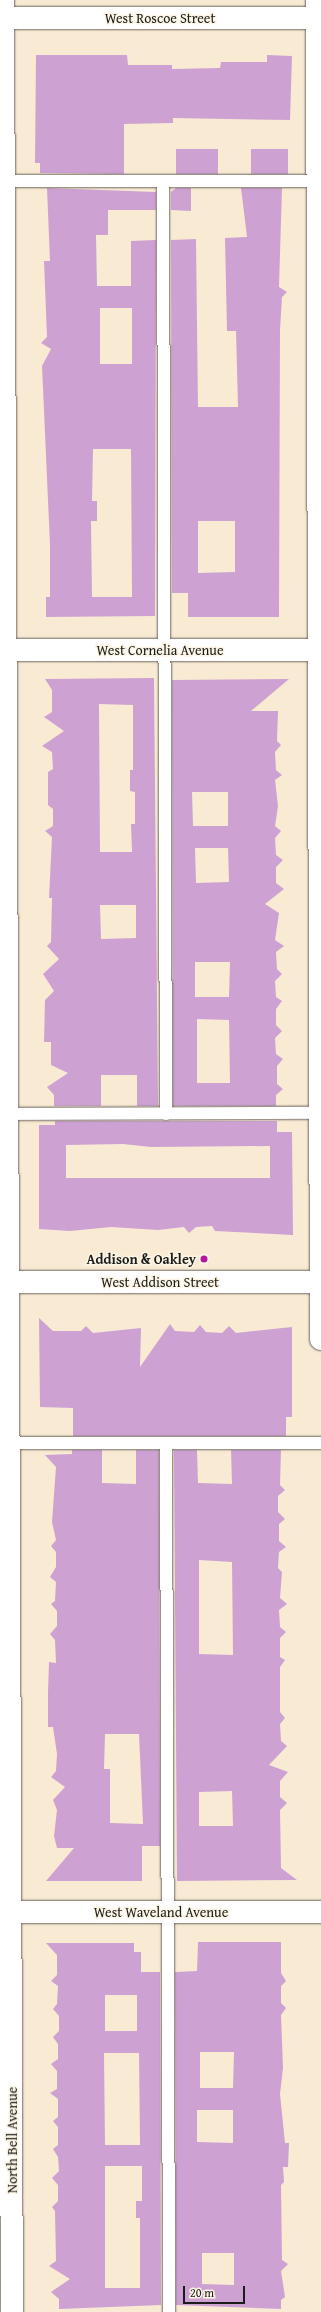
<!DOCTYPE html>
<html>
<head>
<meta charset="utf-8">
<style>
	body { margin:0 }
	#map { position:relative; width:321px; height:2312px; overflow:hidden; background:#f9ead4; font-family:"Gentium Book Plus",serif }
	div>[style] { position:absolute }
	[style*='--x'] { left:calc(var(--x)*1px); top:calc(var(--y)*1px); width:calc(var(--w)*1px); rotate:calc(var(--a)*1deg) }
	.building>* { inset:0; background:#cda2d2; transform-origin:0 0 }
	.roads { filter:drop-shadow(0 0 1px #69645c) drop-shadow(0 0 1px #69645c) }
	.service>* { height:12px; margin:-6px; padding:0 6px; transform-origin:6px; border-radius:6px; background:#fff }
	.minor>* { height:22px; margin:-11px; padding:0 11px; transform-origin:11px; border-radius:11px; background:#fff }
	.tertiary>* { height:22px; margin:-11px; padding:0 11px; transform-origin:11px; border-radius:11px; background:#fff }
	.dots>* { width:11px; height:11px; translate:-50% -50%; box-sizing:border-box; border:2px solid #fcf5e5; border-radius:50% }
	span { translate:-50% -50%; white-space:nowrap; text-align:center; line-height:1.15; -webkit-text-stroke:3px #fcf5e5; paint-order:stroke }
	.street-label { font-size:14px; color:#1c1c1c }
	.poi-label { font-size:14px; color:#1c1c1c; font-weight:700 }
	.right { translate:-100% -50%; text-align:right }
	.scale { position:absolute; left:183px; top:2286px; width:62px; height:18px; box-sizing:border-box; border:2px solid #1c1c1c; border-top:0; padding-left:5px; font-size:12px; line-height:14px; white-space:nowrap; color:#1c1c1c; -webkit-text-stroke:3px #fcf5e5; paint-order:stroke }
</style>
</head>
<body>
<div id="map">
	<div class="building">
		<i style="clip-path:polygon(36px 55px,127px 55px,128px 65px,172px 65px,172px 69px,220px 68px,221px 62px,267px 62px,267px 55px,292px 56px,290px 120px,173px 118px,173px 123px,124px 124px,124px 174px,40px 173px,40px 163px,35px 163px)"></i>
		<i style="left:176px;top:149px;width:42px;height:25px"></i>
		<i style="left:251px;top:149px;width:37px;height:25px"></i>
		<i style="clip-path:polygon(evenodd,47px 188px,156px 192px,156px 210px,108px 210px,108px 235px,96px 235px,97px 286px,131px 286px,131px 241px,156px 240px,155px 616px,46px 617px,46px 597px,50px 597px,50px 545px,42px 366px,51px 349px,41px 343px,47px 337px,44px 261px,50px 261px,47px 188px,100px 308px,132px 308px,132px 364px,100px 364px,100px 308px,47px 188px,93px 449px,131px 449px,132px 597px,92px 597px,91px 521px,97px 521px,97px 501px,92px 501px,93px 449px)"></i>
		<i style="clip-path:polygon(176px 188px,191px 188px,191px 211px,171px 210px,171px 192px)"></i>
		<i style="clip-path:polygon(evenodd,241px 188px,282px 188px,279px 287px,287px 292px,282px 297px,280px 330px,279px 617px,188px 617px,188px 593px,172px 593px,171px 240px,196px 239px,198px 407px,238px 407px,236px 331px,227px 331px,225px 238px,247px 237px,241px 188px,198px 521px,235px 521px,235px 572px,198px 573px,198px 521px)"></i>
		<i style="clip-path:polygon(evenodd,154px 678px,158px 1106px,137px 1106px,137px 1075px,101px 1075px,101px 1106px,54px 1106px,54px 1095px,47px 1087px,68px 1073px,51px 1065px,51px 1042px,44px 1042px,45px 1000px,54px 991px,43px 974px,59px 959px,47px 946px,51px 942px,52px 898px,49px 898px,52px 837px,45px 831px,53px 826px,53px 809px,48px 805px,48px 772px,53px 769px,52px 752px,42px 746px,64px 731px,44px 717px,52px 712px,52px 690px,45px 679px,154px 678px,99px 704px,133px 705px,133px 770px,130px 770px,130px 791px,135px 792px,135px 824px,131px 824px,132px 852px,100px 852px,99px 704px,154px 678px,100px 905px,136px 905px,136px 938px,101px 939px,100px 905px)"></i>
		<i style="clip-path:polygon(evenodd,289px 679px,251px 711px,278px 711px,277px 741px,281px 745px,275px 752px,276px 770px,282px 775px,275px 780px,278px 806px,275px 826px,281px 831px,275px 838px,276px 855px,283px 860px,276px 867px,276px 883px,284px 889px,265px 904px,279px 913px,275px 940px,284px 946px,276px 952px,277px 969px,282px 974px,275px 981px,276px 997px,282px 1001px,276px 1009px,276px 1025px,282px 1031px,275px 1038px,276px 1054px,283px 1059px,277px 1066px,277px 1084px,283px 1089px,276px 1095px,276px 1106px,173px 1106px,172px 680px,289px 679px,192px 792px,228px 792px,228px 826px,193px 826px,192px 792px,289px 679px,195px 848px,228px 848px,229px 882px,196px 883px,195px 848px,289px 679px,195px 962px,230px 962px,229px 997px,195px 997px,195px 962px,289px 679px,197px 1019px,229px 1020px,230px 1083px,197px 1083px,197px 1019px)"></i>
		<i style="clip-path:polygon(evenodd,55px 1121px,277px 1121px,277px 1132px,292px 1132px,293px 1235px,215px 1231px,212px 1226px,196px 1227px,189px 1233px,184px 1227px,158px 1230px,111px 1227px,70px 1231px,39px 1229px,39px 1125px,55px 1125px,55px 1121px,123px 1144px,151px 1147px,270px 1146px,270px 1178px,66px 1178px,66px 1145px,123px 1144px)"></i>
		<i style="clip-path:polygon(39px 1318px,53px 1331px,81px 1331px,86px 1326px,93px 1333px,141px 1328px,140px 1367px,170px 1324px,175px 1331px,194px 1332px,200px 1325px,206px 1332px,222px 1333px,229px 1326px,236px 1333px,292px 1327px,292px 1417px,286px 1417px,286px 1436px,73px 1436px,73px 1408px,40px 1407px)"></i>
		<i style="clip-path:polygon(evenodd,72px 1450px,102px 1450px,102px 1483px,136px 1484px,136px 1450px,159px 1450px,160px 1846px,142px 1846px,142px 1881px,46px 1881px,74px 1848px,57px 1848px,54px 1836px,57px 1810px,53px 1800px,65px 1787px,51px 1777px,56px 1771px,57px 1754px,53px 1727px,48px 1727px,48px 1692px,49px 1662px,56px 1663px,55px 1640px,50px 1634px,57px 1626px,57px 1611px,51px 1604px,55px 1601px,56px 1582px,50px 1577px,56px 1567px,56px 1552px,51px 1546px,56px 1540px,52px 1522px,56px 1467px,45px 1455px,72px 1454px,72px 1450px,105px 1734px,139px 1734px,143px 1824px,110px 1823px,110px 1769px,104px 1769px,105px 1734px)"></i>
		<i style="clip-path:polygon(evenodd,174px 1450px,197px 1450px,198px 1483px,232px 1484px,231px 1450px,281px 1450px,280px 1485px,285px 1490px,278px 1496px,278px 1512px,285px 1519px,279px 1524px,279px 1541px,286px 1547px,279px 1552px,278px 1568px,282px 1572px,280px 1598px,287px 1604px,279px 1610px,280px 1627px,286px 1632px,280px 1638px,280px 1657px,285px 1660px,280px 1667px,280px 1712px,285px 1718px,280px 1724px,281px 1741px,287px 1746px,269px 1765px,288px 1772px,280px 1781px,280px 1797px,287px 1803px,280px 1810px,281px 1868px,297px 1880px,177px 1881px,174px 1450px,199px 1560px,232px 1562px,233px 1655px,199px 1654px,199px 1560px,174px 1450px,232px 1791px,233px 1826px,199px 1826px,199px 1792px,232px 1791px)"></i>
		<i style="clip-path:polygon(evenodd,198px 1942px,281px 1942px,281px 1973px,286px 1981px,281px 1986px,281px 2003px,286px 2008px,281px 2015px,283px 2068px,280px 2094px,285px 2143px,289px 2143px,288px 2167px,283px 2167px,284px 2182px,281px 2185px,282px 2260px,288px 2264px,281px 2271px,285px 2297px,281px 2300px,281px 2309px,176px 2305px,175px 1972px,197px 1971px,198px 1942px,200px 2052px,234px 2052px,233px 2088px,200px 2088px,200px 2052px,198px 1942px,197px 2110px,233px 2110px,233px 2143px,197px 2142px,197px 2110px,198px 1942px,202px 2253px,234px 2253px,234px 2285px,202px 2284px,202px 2253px)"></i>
		<i style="clip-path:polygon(evenodd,46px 1943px,134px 1943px,134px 1952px,141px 1952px,141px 1972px,160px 1972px,161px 2305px,59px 2309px,59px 2299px,51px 2292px,70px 2279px,49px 2266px,56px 2261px,55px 2211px,52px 2207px,58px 2201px,58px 2185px,52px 2178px,59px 2171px,58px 2157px,53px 2149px,58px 2145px,58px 2127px,53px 2121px,58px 2117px,58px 2099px,50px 2093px,57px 2089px,57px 2071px,51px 2064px,58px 2059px,58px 2044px,53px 2037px,59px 2031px,59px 2016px,53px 2009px,57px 2004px,58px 1986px,51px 1981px,57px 1975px,57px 1955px,46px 1943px,105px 1995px,137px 1995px,137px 2031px,105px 2031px,105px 1995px,46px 1943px,104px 2053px,139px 2053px,140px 2145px,105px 2145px,104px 2053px,46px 1943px,105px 2166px,142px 2166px,142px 2201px,136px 2201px,136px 2218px,140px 2218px,140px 2288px,105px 2288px,105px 2166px)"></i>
	</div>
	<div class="roads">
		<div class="service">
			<i style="--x:0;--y:181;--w:321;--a:0"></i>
			<i style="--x:163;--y:181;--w:933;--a:89.82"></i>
			<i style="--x:3;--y:1114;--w:318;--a:-0.2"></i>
			<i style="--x:3;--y:1443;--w:318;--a:0"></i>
			<i style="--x:166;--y:1443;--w:869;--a:89.8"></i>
		</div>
		<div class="minor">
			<i style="--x:3;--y:0;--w:2312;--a:89.78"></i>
			<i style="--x:317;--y:0;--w:1339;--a:89.83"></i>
			<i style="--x:0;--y:650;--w:321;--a:0"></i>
			<i style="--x:0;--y:1912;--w:321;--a:0"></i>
		</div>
		<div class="tertiary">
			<i style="--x:0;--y:18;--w:321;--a:0"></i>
			<i style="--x:0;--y:1282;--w:321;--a:0"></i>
		</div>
	</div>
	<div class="dots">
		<i style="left:204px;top:1259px;background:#b5179e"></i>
	</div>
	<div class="street-label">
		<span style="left:160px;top:18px">West Roscoe Street</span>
		<span style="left:160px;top:650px">West Cornelia Avenue</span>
		<span style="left:160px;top:1282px">West Addison Street</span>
		<span style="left:161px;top:1912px">West Waveland Avenue</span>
		<span style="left:12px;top:2140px;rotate:-90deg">North Bell Avenue</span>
	</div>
	<div class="poi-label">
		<span class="right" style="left:196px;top:1259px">Addison &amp; Oakley</span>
	</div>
	<div class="scale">20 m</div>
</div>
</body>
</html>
